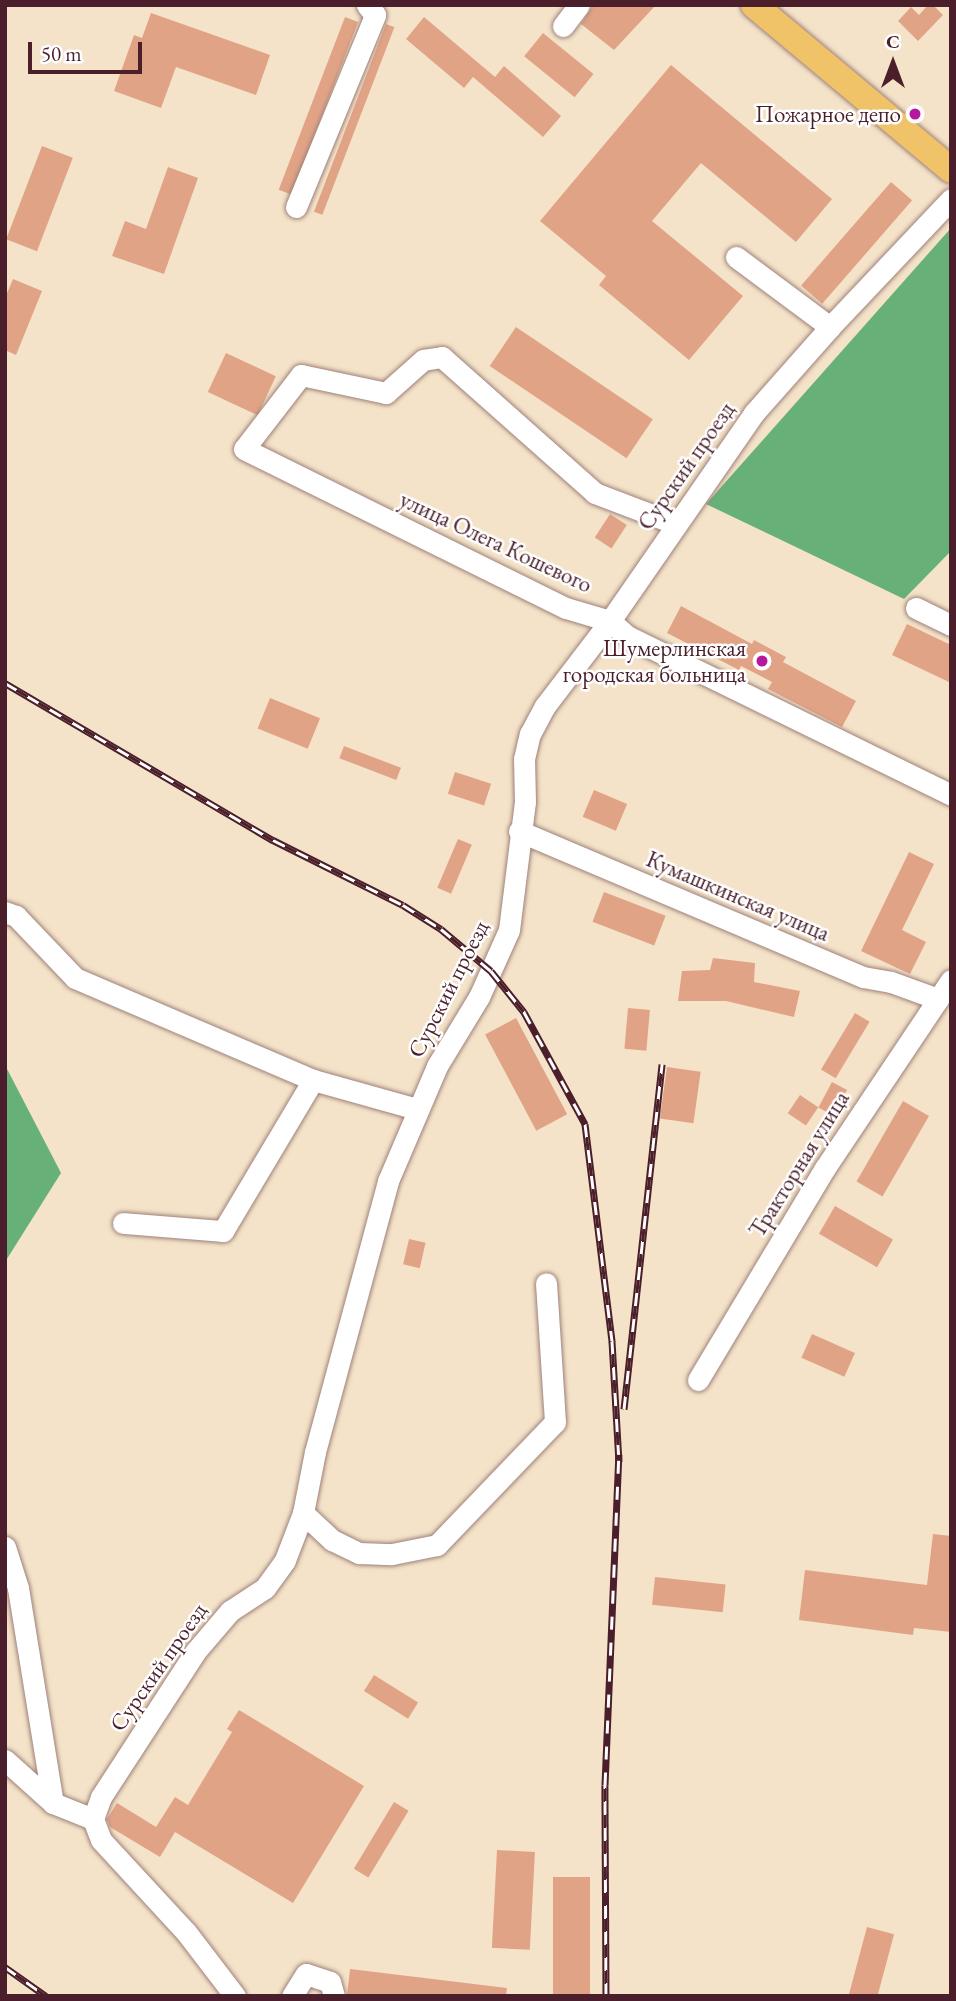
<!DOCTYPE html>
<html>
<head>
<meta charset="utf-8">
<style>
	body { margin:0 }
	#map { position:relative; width:956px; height:2001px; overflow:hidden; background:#f4e3c9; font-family:"EB Garamond",serif }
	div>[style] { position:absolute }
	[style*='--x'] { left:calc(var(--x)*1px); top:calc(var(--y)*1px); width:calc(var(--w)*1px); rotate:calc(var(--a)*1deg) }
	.forest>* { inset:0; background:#67b078 }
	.building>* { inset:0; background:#e1a386; transform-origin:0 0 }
	.roads { filter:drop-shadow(0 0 2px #9f817a) drop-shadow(0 0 2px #9f817a) }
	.minor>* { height:21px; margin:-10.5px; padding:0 10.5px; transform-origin:10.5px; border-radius:10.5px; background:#fff }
	.major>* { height:26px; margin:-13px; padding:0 13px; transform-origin:13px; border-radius:13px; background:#f1c369 }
	.rail>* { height:7px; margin-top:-3.5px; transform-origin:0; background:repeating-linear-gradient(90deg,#fff 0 13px,#4a1f2b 0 26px); box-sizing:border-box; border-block:2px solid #4a1f2b }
	.dots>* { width:19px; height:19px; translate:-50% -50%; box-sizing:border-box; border:4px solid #fff; border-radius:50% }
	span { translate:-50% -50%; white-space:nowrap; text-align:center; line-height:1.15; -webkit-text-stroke:5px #fff; paint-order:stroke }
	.poi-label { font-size:23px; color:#4a1f2b }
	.right { translate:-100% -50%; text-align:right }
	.street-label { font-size:23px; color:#4a1f2b }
	.frame { position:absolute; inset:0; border:7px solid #4a1f2b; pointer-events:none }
	.north { position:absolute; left:858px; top:28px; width:70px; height:70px; -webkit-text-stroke:5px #fff; paint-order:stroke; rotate:0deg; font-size:19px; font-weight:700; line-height:28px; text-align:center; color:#4a1f2b }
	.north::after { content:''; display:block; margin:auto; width:24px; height:32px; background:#4a1f2b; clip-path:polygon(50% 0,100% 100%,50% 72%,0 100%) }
	.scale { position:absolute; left:28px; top:42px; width:114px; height:32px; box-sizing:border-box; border:4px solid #4a1f2b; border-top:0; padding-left:9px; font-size:21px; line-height:24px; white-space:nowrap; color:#4a1f2b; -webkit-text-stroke:5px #fff; paint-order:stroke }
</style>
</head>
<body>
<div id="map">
	<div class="forest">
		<i style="clip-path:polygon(951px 228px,951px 551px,904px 599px,706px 504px)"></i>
		<i style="clip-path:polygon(5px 1065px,61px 1173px,5px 1262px)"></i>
	</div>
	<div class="building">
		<i style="clip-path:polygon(593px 5px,656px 5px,614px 50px,581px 24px)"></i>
		<i style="clip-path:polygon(928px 5px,933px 5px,943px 15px,918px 41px,898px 21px,911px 7px,919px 15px)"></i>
		<i style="clip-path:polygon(151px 13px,270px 55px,256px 95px,176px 67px,161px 108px,114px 91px,134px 35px,142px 38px)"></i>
		<i style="left:345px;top:17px;width:14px;height:185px;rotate:21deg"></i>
		<i style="clip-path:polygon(424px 17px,495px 77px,504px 66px,561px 116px,543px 137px,473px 77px,464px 88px,406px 39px)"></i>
		<i style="left:386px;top:24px;width:9px;height:201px;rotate:21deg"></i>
		<i style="left:543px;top:33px;width:65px;height:30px;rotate:39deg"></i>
		<i style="clip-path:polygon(671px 65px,832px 199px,796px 242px,701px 163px,652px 221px,743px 296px,689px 360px,599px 285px,606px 276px,540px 221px)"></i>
		<i style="left:42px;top:146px;width:33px;height:100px;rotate:21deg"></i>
		<i style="clip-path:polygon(168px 167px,198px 178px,164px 274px,112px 256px,125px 221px,146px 229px)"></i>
		<i style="left:891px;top:182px;width:28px;height:137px;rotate:41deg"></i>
		<i style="clip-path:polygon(13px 279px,42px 291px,16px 355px,5px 350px,5px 298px)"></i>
		<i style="left:516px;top:327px;width:165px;height:47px;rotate:34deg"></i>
		<i style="left:226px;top:353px;width:55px;height:43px;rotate:25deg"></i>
		<i style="left:610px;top:514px;width:20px;height:28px;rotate:33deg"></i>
		<i style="clip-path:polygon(681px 606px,752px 644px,754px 640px,786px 657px,783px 662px,856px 701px,842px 727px,768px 689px,772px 682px,741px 666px,739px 670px,667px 633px)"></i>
		<i style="clip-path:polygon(907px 624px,951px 645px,951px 683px,892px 655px)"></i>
		<i style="left:270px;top:698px;width:54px;height:33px;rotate:22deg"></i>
		<i style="left:344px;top:746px;width:61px;height:13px;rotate:21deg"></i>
		<i style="left:455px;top:772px;width:38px;height:23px;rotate:18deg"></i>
		<i style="left:594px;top:790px;width:36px;height:29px;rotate:23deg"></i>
		<i style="left:458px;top:839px;width:15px;height:53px;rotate:23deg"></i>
		<i style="clip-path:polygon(909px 852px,934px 864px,902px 930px,926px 942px,910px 974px,861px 951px)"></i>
		<i style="left:604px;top:892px;width:66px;height:32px;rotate:21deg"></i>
		<i style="clip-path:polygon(713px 958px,755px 963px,754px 982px,800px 991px,794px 1017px,726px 1001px,678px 1001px,682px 971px,710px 970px)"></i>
		<i style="left:628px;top:1008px;width:22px;height:41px;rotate:5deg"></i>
		<i style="left:855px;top:1013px;width:17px;height:66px;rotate:31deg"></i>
		<i style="left:516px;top:1018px;width:109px;height:35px;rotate:62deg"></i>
		<i style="left:667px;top:1067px;width:34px;height:52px;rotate:8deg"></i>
		<i style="left:832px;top:1082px;width:17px;height:29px;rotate:28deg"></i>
		<i style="left:800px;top:1095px;width:22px;height:22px;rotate:34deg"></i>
		<i style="left:903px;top:1101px;width:30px;height:93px;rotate:30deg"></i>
		<i style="left:835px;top:1206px;width:67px;height:32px;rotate:30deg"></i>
		<i style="left:409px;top:1239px;width:17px;height:26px;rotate:13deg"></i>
		<i style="left:812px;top:1334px;width:47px;height:26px;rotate:24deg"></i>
		<i style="clip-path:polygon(933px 1534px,951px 1536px,951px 1632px,914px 1628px,913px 1635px,799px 1620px,805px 1570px,927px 1585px)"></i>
		<i style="left:655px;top:1577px;width:71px;height:28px;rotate:6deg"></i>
		<i style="left:374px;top:1675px;width:52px;height:19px;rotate:32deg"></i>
		<i style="clip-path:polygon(239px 1710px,364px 1786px,293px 1903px,175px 1832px,160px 1857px,110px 1827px,107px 1819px,117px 1803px,156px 1827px,175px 1797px,188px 1805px,232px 1732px,227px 1729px)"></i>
		<i style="left:394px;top:1802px;width:17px;height:78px;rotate:31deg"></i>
		<i style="left:497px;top:1850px;width:38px;height:98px;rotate:3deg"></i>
		<i style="left:553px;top:1877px;width:37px;height:119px"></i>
		<i style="left:867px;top:1927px;width:28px;height:71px;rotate:15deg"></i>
		<i style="clip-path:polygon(350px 1969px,507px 1988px,506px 1996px,347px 1996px)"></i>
	</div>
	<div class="roads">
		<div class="minor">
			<i style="--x:563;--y:26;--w:26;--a:-53"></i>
			<i style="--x:296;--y:207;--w:208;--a:-67.6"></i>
			<i style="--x:375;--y:15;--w:13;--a:-129"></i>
			<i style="--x:736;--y:257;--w:117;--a:36.7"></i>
			<i style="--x:676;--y:524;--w:87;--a:-159.1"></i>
			<i style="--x:595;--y:493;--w:205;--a:-138.4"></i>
			<i style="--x:442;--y:357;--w:19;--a:171"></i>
			<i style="--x:423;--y:360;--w:50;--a:138.3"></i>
			<i style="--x:386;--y:393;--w:87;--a:-168"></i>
			<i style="--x:301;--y:375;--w:93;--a:127.6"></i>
			<i style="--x:244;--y:449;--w:359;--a:26.3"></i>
			<i style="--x:566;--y:608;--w:46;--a:16.5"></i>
			<i style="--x:610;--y:621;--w:23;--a:41"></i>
			<i style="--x:627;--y:636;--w:361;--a:26.1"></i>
			<i style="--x:916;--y:608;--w:39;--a:26"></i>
			<i style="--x:519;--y:831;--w:374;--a:23"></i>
			<i style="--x:863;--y:977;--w:28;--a:10"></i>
			<i style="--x:891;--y:982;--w:50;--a:19.9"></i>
			<i style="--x:5;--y:912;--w:12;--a:20"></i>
			<i style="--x:16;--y:916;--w:86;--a:46.4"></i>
			<i style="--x:75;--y:978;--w:259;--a:23.2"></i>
			<i style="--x:313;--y:1080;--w:108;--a:15.6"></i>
			<i style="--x:123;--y:1223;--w:100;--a:4.6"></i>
			<i style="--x:223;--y:1231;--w:176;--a:-59.2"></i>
			<i style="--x:698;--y:1380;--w:247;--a:-59.1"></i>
			<i style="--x:825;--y:1168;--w:226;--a:-56.2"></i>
			<i style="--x:303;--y:1513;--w:40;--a:43"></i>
			<i style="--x:332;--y:1540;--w:30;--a:26"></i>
			<i style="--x:359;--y:1553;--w:33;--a:2"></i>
			<i style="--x:392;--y:1554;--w:46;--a:-11.3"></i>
			<i style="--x:437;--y:1545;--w:170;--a:-46.2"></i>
			<i style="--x:555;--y:1422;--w:139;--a:-93.7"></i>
			<i style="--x:5;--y:1547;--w:43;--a:72.4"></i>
			<i style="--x:18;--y:1588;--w:218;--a:80.8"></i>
			<i style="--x:53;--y:1803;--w:43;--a:21.8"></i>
			<i style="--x:5;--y:1760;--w:64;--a:41.9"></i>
			<i style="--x:93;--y:1819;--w:23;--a:-70"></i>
			<i style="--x:101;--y:1797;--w:173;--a:-57"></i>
			<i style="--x:195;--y:1652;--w:54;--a:-49.5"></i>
			<i style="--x:230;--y:1611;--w:42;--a:-33.3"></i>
			<i style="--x:265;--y:1588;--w:34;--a:-54"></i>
			<i style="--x:285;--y:1560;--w:50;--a:-69"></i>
			<i style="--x:303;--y:1513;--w:62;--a:-78.9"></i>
			<i style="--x:315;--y:1452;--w:281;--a:-74.9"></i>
			<i style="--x:388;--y:1181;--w:125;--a:-66.9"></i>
			<i style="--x:437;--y:1066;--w:81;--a:-58.7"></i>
			<i style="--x:479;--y:997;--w:73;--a:-65.9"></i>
			<i style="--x:509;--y:930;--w:129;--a:-82.9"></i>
			<i style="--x:525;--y:802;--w:43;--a:-91.3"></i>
			<i style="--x:524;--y:759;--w:26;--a:-77"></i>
			<i style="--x:530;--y:734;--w:32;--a:-62"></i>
			<i style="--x:545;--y:706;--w:107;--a:-52.6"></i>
			<i style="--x:610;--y:621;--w:253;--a:-55.3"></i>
			<i style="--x:754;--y:413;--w:115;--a:-48.5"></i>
			<i style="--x:830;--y:327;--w:176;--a:-46.6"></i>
			<i style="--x:93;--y:1819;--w:22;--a:69"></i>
			<i style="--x:101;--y:1840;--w:125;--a:47.3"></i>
			<i style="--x:186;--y:1932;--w:81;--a:52.6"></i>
			<i style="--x:292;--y:1996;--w:26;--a:-58"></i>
			<i style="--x:306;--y:1974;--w:25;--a:18"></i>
			<i style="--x:330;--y:1982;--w:15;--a:74"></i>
		</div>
		<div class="major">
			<i style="--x:754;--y:5;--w:257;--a:39.9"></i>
		</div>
	</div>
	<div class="rail">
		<i style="--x:5;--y:683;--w:311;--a:30.4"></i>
		<i style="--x:273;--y:840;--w:145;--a:26.6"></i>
		<i style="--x:403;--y:905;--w:45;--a:32.3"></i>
		<i style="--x:441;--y:929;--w:65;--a:40"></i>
		<i style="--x:491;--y:971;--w:53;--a:51.2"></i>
		<i style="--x:524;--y:1012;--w:128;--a:61.4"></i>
		<i style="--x:585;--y:1124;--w:219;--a:82.9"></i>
		<i style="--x:612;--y:1341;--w:121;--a:86.7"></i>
		<i style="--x:624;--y:1409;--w:347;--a:-83.7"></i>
		<i style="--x:5;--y:1967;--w:50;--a:35.3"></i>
		<i style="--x:606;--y:1996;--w:211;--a:-90.3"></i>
		<i style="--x:605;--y:1785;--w:331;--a:-87.6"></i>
	</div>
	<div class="dots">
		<i style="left:915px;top:114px;background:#b5179e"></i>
		<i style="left:762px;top:661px;background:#b5179e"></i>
	</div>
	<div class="poi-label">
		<span class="right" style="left:901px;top:114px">Пожарное депо</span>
		<span class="right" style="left:746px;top:661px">Шумерлинская<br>городская больница</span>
	</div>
	<div class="street-label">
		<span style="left:686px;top:466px;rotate:-55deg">Сурский проезд</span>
		<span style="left:496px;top:542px;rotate:25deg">улица Олега Кошевого</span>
		<span style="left:738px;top:896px;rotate:23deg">Кумашкинская улица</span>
		<span style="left:448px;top:989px;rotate:-63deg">Сурский проезд</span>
		<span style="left:799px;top:1164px;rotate:-58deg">Тракторная улица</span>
		<span style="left:158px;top:1667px;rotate:-55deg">Сурский проезд</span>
	</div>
	<div class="frame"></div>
	<div class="north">С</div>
	<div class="scale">50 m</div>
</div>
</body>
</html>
